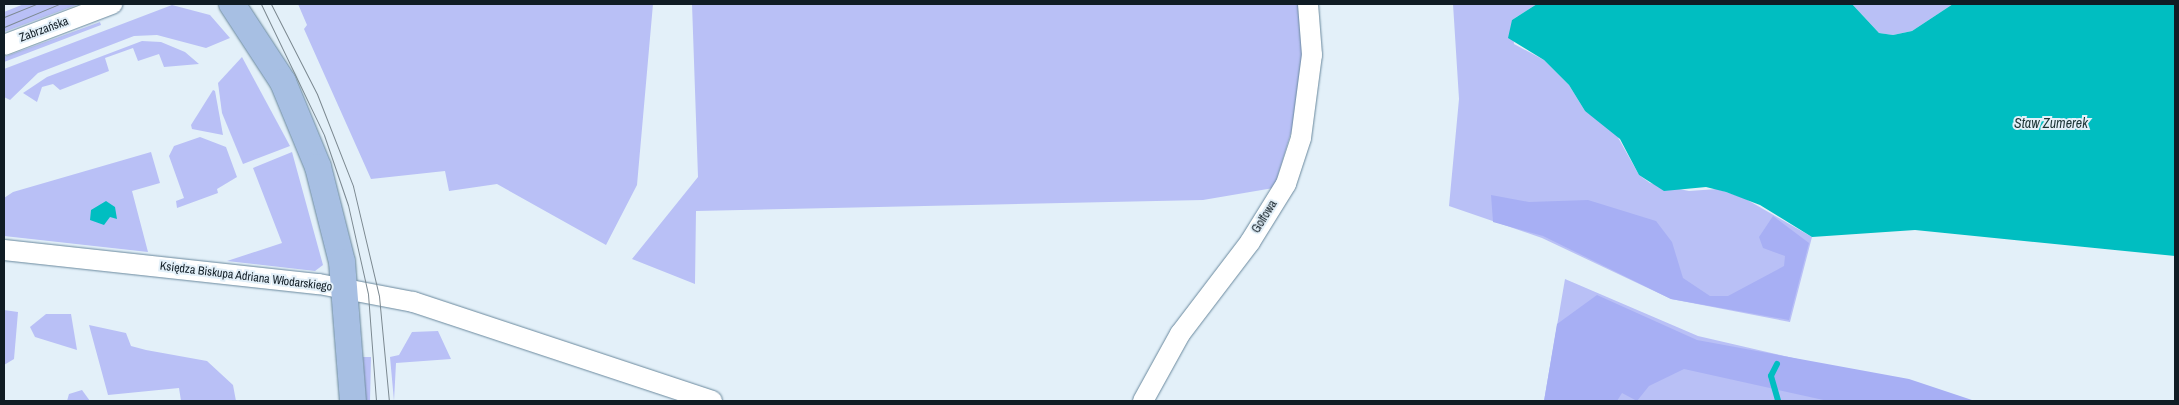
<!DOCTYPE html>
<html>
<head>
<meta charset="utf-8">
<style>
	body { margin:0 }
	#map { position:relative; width:2179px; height:405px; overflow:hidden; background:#e3f0f9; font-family:"Archivo Narrow",sans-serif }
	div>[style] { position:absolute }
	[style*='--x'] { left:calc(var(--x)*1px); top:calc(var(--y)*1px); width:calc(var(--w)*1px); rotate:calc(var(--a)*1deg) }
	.green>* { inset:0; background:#b9c0f6 }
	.forest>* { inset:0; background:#a7aff4 }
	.water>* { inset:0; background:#00bec1 }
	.stream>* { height:6px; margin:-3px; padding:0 3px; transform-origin:3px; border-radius:3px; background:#00bec1 }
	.roads { filter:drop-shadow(0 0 1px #69889d) drop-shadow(0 0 1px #69889d) }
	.minor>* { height:20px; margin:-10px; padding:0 10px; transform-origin:10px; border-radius:10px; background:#fff }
	.major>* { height:26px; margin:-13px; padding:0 13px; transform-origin:13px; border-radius:13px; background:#a7bfe3 }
	.tram>* { height:1px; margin:-0.5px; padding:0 0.5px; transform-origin:0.5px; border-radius:0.5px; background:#7b8890 }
	span { translate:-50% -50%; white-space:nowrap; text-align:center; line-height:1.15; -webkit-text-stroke:4px #e3f0f9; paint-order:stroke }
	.street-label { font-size:12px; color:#101c24 }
	.water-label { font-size:14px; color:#1c3435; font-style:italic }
	.frame { position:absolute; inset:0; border:5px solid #101c24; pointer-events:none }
</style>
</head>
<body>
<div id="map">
	<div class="green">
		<i style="clip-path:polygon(24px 4px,79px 4px,4px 32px,4px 12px)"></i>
		<i style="clip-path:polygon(298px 4px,653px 4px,637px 185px,606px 245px,497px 184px,449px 191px,445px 171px,371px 179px,304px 29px,307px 25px)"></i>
		<i style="clip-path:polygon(692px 4px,1300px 4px,1306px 37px,1298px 110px,1274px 188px,1203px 200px,696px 211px,695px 284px,632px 259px,698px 177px)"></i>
		<i style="clip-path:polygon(1453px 4px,1537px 4px,1512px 20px,1514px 44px,1544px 60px,1569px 85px,1585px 111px,1615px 132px,1639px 175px,1650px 183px,1689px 191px,1717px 189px,1744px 198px,1812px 237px,1790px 322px,1671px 299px,1542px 238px,1449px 206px,1459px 99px)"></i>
		<i style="clip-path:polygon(1852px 4px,1953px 4px,1912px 31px,1893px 35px,1879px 33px)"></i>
		<i style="clip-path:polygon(172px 5px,210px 15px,230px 38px,206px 48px,157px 35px,134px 36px,38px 73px,10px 100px,4px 97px,4px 69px)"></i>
		<i style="clip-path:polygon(100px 22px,101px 25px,4px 62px,4px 57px)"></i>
		<i style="clip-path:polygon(142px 41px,161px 42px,185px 52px,199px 64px,164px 67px,159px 54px,138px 61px,133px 48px,105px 58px,109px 71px,60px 90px,53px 84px,42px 87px,37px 102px,23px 93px,47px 77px)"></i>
		<i style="clip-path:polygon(242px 57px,290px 146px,243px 164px,222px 113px,218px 83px)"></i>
		<i style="clip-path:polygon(213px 90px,215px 91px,223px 135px,192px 129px,191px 125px)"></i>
		<i style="clip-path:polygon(200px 137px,226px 147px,237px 177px,217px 189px,218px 193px,177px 208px,176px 201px,184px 198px,169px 156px,174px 146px)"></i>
		<i style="clip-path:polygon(151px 152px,160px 183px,132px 191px,148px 252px,4px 236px,4px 198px,13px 192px)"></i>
		<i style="clip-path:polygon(292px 152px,323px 265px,315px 271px,227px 261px,282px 243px,253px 168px)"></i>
		<i style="clip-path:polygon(1565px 279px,1698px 336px,1819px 364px,1938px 401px,1544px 401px)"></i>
		<i style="clip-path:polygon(4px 310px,18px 312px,14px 359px,4px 365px)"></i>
		<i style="clip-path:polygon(46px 314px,71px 314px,77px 350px,35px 337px,30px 327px)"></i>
		<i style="clip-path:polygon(89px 325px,126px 333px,131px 346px,146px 350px,207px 361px,233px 385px,236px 401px,181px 401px,179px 388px,108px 395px)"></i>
		<i style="clip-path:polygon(438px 331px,451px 359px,396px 363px,394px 401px,390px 357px,399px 355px,412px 332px)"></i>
		<i style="clip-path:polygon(363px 357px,371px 357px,370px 401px,366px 401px)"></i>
		<i style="clip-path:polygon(82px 390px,90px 401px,67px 401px,69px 394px)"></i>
	</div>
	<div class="forest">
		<i style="clip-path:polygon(1491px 195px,1529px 202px,1588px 200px,1656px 221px,1672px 242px,1683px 278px,1710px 296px,1728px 296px,1784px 266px,1785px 256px,1763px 248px,1759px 237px,1773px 216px,1809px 243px,1789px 320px,1671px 299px,1543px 236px,1493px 222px)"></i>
		<i style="clip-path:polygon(1597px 295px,1697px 340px,1909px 379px,1975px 401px,1828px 401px,1684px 369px,1649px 386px,1637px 401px,1622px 393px,1617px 401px,1544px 401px,1557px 324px)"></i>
	</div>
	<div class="water">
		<i style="clip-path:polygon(1537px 4px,1852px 4px,1879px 33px,1893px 35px,1912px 31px,1953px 4px,2175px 4px,2175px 256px,1915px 230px,1812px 237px,1760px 205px,1726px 192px,1706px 187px,1664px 191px,1639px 175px,1620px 139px,1585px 111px,1569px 85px,1544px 60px,1508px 38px,1512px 20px)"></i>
		<i style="clip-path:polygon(106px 201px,115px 207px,117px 219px,110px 217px,104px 225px,90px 220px,91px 210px)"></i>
	</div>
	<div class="stream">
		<i style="--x:1777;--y:364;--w:13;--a:117"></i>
		<i style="--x:1771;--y:376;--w:26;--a:74"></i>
	</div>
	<div class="roads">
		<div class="minor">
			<i style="--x:4;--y:45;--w:116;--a:-20.8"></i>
			<i style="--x:4;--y:250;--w:317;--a:6.2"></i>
			<i style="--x:319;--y:284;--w:96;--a:10.8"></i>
			<i style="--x:413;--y:302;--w:315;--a:18.3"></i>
			<i style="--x:1143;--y:401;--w:77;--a:-61.1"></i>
			<i style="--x:1180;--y:334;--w:116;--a:-52.7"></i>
			<i style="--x:1250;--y:242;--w:68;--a:-58.2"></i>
			<i style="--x:1286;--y:184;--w:48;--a:-71.9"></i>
			<i style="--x:1301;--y:138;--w:84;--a:-82.5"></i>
			<i style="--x:1312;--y:55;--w:51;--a:-94.5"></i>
		</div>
		<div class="major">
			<i style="--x:232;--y:4;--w:93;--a:56.8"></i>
			<i style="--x:283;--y:82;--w:92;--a:67.6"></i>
			<i style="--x:318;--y:167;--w:98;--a:75.8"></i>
			<i style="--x:342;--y:262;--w:139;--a:85.5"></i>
		</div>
	</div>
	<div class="tram">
		<i style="--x:261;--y:4;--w:145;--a:64.3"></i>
		<i style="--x:324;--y:135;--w:74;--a:71.1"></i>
		<i style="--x:348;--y:205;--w:91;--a:77.3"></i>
		<i style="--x:368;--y:294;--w:107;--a:85.7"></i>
		<i style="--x:271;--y:4;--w:101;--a:62.9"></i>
		<i style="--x:317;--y:94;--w:99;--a:68.6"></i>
		<i style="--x:353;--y:186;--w:113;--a:76.7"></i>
		<i style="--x:379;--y:296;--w:105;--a:84.6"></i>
		<i style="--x:4;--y:17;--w:35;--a:-22"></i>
		<i style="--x:4;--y:27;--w:60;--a:-22.7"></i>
	</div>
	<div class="street-label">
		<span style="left:44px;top:30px;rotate:-20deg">Zabrzańska</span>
		<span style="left:1265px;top:217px;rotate:-58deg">Golfowa</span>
		<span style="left:246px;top:277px;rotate:7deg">Księdza Biskupa Adriana Włodarskiego</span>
	</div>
	<div class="water-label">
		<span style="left:2051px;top:123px">Staw Zumerek</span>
	</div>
	<div class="frame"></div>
</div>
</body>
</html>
